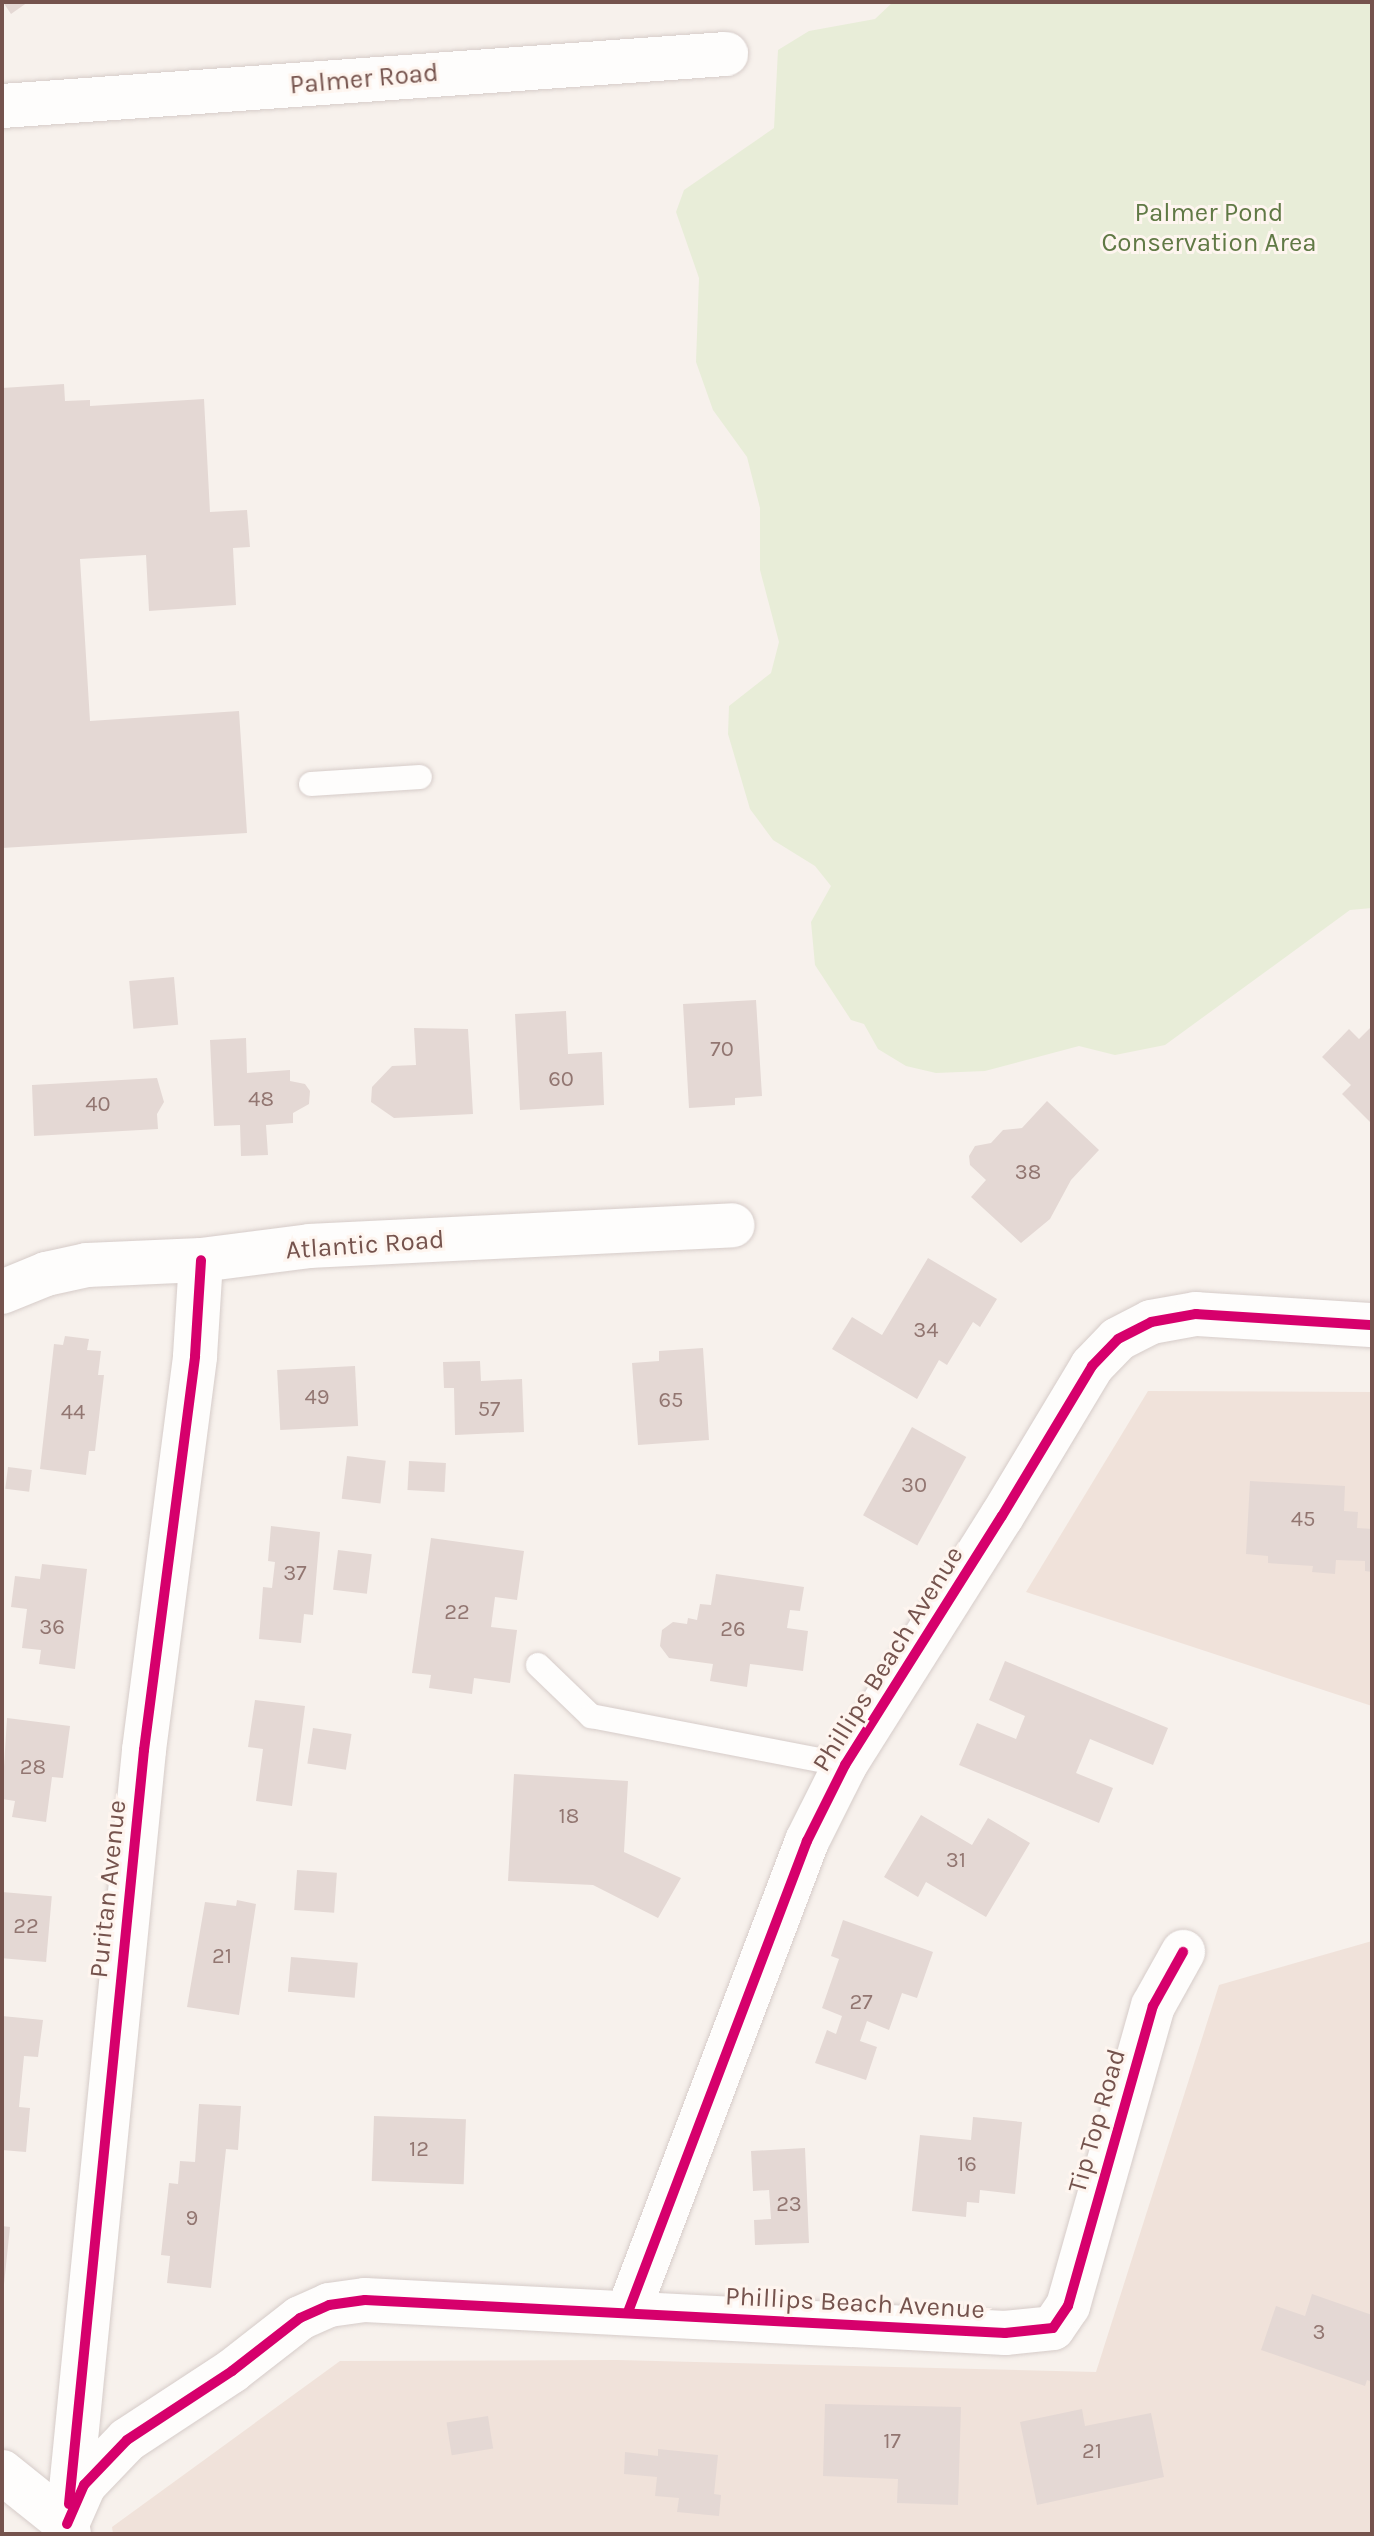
<!DOCTYPE html>
<html>
<head>
<meta charset="utf-8">
<style>
	body { margin:0 }
	#map { position:relative; width:1374px; height:2536px; overflow:hidden; background:#f7f1ec; font-family:Karla,sans-serif }
	div>[style] { position:absolute }
	[style*='--x'] { left:calc(var(--x)*1px); top:calc(var(--y)*1px); width:calc(var(--w)*1px); rotate:calc(var(--a)*1deg) }
	.residential>* { inset:0; background:#f0e2da }
	.green>* { inset:0; background:#e8edd8 }
	.building>* { inset:0; background:#e4d8d4; transform-origin:0 0 }
	.roads { filter:drop-shadow(0 0 2px #d6ccc9) drop-shadow(0 0 2px #d6ccc9) }
	.service>* { height:24px; margin:-12px; padding:0 12px; transform-origin:12px; border-radius:12px; background:#fefdfc }
	.minor>* { height:44px; margin:-22px; padding:0 22px; transform-origin:22px; border-radius:22px; background:#fefdfc }
	.tertiary>* { height:44px; margin:-22px; padding:0 22px; transform-origin:22px; border-radius:22px; background:#fefdfc }
	.cycleway>* { height:10px; margin:-5px; padding:0 5px; transform-origin:5px; border-radius:5px; background:#d6006c }
	span { translate:-50% -50%; white-space:nowrap; text-align:center; line-height:1.15; -webkit-text-stroke:6px #fef5ef; paint-order:stroke }
	.number-label { font-size:22px; color:#927671 }
	.number-label span { -webkit-text-stroke-width:0 }
	.street-label { font-size:26px; color:#75534d }
	.park-label { font-size:26px; color:#607945 }
	.frame { position:absolute; inset:0; border:4px solid #75534d; pointer-events:none }
</style>
</head>
<body>
<div id="map">
	<div class="residential">
		<i style="clip-path:polygon(1148px 1391px,1372px 1392px,1372px 1706px,1026px 1592px)"></i>
		<i style="clip-path:polygon(1372px 1941px,1372px 2534px,113px 2534px,112px 2527px,340px 2361px,617px 2360px,1096px 2372px,1219px 1985px)"></i>
	</div>
	<div class="green">
		<i style="clip-path:polygon(893px 2px,1372px 2px,1372px 908px,1350px 910px,1165px 1045px,1115px 1055px,1079px 1046px,985px 1071px,936px 1073px,906px 1066px,878px 1049px,864px 1024px,851px 1020px,815px 965px,811px 922px,831px 886px,815px 866px,773px 840px,750px 809px,728px 734px,729px 706px,771px 673px,779px 642px,760px 570px,760px 508px,747px 457px,713px 410px,696px 362px,699px 278px,676px 212px,684px 190px,774px 128px,778px 50px,809px 31px,875px 19px)"></i>
	</div>
	<div class="building">
		<i style="clip-path:polygon(3px 2px,28px 2px,11px 14px)"></i>
		<i style="clip-path:polygon(64px 384px,65px 401px,90px 400px,90px 406px,204px 399px,210px 512px,247px 510px,250px 547px,233px 548px,236px 605px,149px 611px,146px 555px,80px 559px,90px 721px,239px 711px,247px 833px,2px 848px,2px 388px)"></i>
		<i style="left:174px;top:977px;width:48px;height:45px;rotate:85deg"></i>
		<i style="clip-path:polygon(756px 1000px,762px 1096px,735px 1098px,735px 1105px,689px 1108px,683px 1004px)"></i>
		<i style="clip-path:polygon(566px 1011px,568px 1054px,602px 1052px,604px 1105px,520px 1110px,515px 1014px)"></i>
		<i style="clip-path:polygon(1372px 1026px,1372px 1124px,1342px 1094px,1351px 1085px,1322px 1057px,1349px 1029px,1359px 1039px)"></i>
		<i style="clip-path:polygon(414px 1028px,468px 1029px,473px 1114px,394px 1118px,371px 1102px,372px 1087px,392px 1066px,416px 1065px)"></i>
		<i style="clip-path:polygon(246px 1038px,247px 1073px,290px 1070px,290px 1081px,305px 1084px,310px 1091px,309px 1104px,293px 1113px,293px 1123px,266px 1125px,268px 1155px,241px 1156px,240px 1125px,214px 1126px,210px 1040px)"></i>
		<i style="clip-path:polygon(157px 1078px,164px 1102px,157px 1114px,158px 1129px,34px 1136px,32px 1085px)"></i>
		<i style="clip-path:polygon(1047px 1101px,1099px 1150px,1071px 1180px,1050px 1219px,1021px 1243px,971px 1197px,986px 1180px,970px 1165px,969px 1156px,975px 1146px,991px 1143px,1003px 1130px,1022px 1128px)"></i>
		<i style="clip-path:polygon(928px 1258px,997px 1299px,980px 1327px,973px 1322px,947px 1365px,939px 1360px,917px 1399px,832px 1349px,852px 1317px,882px 1335px)"></i>
		<i style="clip-path:polygon(65px 1336px,89px 1339px,87px 1350px,101px 1351px,98px 1375px,104px 1375px,95px 1451px,89px 1451px,86px 1475px,40px 1469px,54px 1344px,63px 1345px)"></i>
		<i style="clip-path:polygon(703px 1348px,709px 1440px,638px 1445px,632px 1363px,659px 1361px,659px 1351px)"></i>
		<i style="clip-path:polygon(480px 1361px,481px 1381px,522px 1379px,524px 1432px,455px 1435px,454px 1388px,444px 1388px,443px 1362px)"></i>
		<i style="left:355px;top:1366px;width:60px;height:78px;rotate:87deg"></i>
		<i style="left:912px;top:1427px;width:62px;height:101px;rotate:29deg"></i>
		<i style="left:347px;top:1456px;width:39px;height:43px;rotate:7deg"></i>
		<i style="left:409px;top:1461px;width:37px;height:29px;rotate:3deg"></i>
		<i style="left:8px;top:1467px;width:24px;height:22px;rotate:7deg"></i>
		<i style="clip-path:polygon(1250px 1481px,1345px 1486px,1344px 1511px,1358px 1512px,1357px 1528px,1372px 1529px,1372px 1572px,1365px 1571px,1365px 1561px,1336px 1560px,1335px 1574px,1312px 1572px,1313px 1566px,1268px 1563px,1268px 1556px,1246px 1554px)"></i>
		<i style="clip-path:polygon(271px 1526px,320px 1532px,313px 1615px,304px 1614px,301px 1643px,259px 1639px,263px 1587px,272px 1588px,275px 1562px,268px 1561px)"></i>
		<i style="clip-path:polygon(431px 1538px,524px 1551px,517px 1600px,495px 1597px,491px 1627px,517px 1630px,510px 1683px,474px 1678px,472px 1694px,429px 1688px,431px 1675px,412px 1673px)"></i>
		<i style="left:338px;top:1550px;width:34px;height:40px;rotate:7deg"></i>
		<i style="clip-path:polygon(42px 1564px,87px 1569px,75px 1669px,39px 1664px,41px 1650px,22px 1648px,27px 1609px,11px 1607px,15px 1576px,40px 1579px)"></i>
		<i style="clip-path:polygon(716px 1574px,804px 1587px,800px 1611px,790px 1610px,787px 1628px,808px 1631px,803px 1671px,750px 1664px,747px 1687px,710px 1681px,713px 1664px,669px 1658px,660px 1646px,662px 1630px,673px 1622px,687px 1624px,688px 1618px,697px 1620px,700px 1604px,711px 1605px)"></i>
		<i style="clip-path:polygon(1005px 1661px,1168px 1728px,1153px 1765px,1090px 1739px,1076px 1773px,1113px 1788px,1099px 1823px,959px 1765px,977px 1723px,1016px 1739px,1025px 1716px,989px 1700px)"></i>
		<i style="clip-path:polygon(255px 1700px,305px 1706px,292px 1806px,256px 1801px,263px 1749px,248px 1747px)"></i>
		<i style="clip-path:polygon(7px 1718px,70px 1726px,63px 1778px,52px 1777px,46px 1822px,12px 1817px,15px 1801px,2px 1799px)"></i>
		<i style="left:313px;top:1728px;width:39px;height:36px;rotate:9deg"></i>
		<i style="clip-path:polygon(514px 1774px,628px 1781px,624px 1852px,681px 1878px,658px 1918px,593px 1885px,508px 1881px)"></i>
		<i style="clip-path:polygon(921px 1815px,972px 1845px,988px 1818px,1030px 1843px,986px 1917px,926px 1882px,918px 1897px,884px 1877px)"></i>
		<i style="left:297px;top:1870px;width:40px;height:40px;rotate:4deg"></i>
		<i style="left:2px;top:1892px;width:50px;height:66px;rotate:5deg"></i>
		<i style="clip-path:polygon(237px 1900px,256px 1904px,239px 2015px,187px 2007px,205px 1902px,236px 1906px)"></i>
		<i style="clip-path:polygon(843px 1920px,933px 1952px,917px 1998px,902px 1993px,889px 2030px,867px 2021px,860px 2041px,877px 2047px,866px 2080px,815px 2063px,827px 2030px,836px 2034px,842px 2016px,822px 2008px,839px 1959px,831px 1956px)"></i>
		<i style="left:291px;top:1957px;width:67px;height:35px;rotate:5deg"></i>
		<i style="clip-path:polygon(2px 2016px,43px 2020px,38px 2057px,24px 2056px,19px 2107px,30px 2108px,26px 2152px,2px 2150px)"></i>
		<i style="clip-path:polygon(199px 2104px,241px 2106px,238px 2150px,226px 2149px,211px 2288px,167px 2283px,170px 2256px,161px 2255px,169px 2183px,178px 2184px,180px 2161px,195px 2162px)"></i>
		<i style="left:374px;top:2116px;width:92px;height:65px;rotate:2deg"></i>
		<i style="clip-path:polygon(973px 2117px,1022px 2122px,1015px 2194px,980px 2190px,979px 2203px,967px 2202px,966px 2217px,912px 2211px,920px 2135px,971px 2140px)"></i>
		<i style="clip-path:polygon(805px 2148px,809px 2243px,755px 2245px,754px 2220px,771px 2219px,769px 2190px,753px 2191px,751px 2151px)"></i>
		<i style="clip-path:polygon(2px 2226px,10px 2227px,4px 2284px,2px 2284px)"></i>
		<i style="clip-path:polygon(1312px 2294px,1372px 2315px,1372px 2382px,1367px 2380px,1365px 2386px,1261px 2350px,1276px 2306px,1305px 2316px)"></i>
		<i style="clip-path:polygon(825px 2404px,961px 2407px,958px 2505px,897px 2503px,898px 2479px,823px 2476px)"></i>
		<i style="clip-path:polygon(1082px 2409px,1085px 2426px,1151px 2413px,1164px 2477px,1037px 2505px,1020px 2422px)"></i>
		<i style="left:488px;top:2416px;width:33px;height:42px;rotate:81deg"></i>
		<i style="clip-path:polygon(658px 2449px,718px 2455px,714px 2494px,721px 2495px,719px 2516px,677px 2512px,679px 2498px,655px 2496px,657px 2477px,624px 2474px,625px 2452px,658px 2456px)"></i>
	</div>
	<div class="roads">
		<div class="service">
			<i style="--x:311;--y:784;--w:109;--a:-3.7"></i>
			<i style="--x:538;--y:1665;--w:74;--a:43.9"></i>
			<i style="--x:591;--y:1716;--w:259;--a:10.9"></i>
		</div>
		<div class="minor">
			<i style="--x:2;--y:106;--w:726;--a:-4.11"></i>
			<i style="--x:2;--y:1292;--w:48;--a:-22.2"></i>
			<i style="--x:46;--y:1274;--w:42;--a:-12.4"></i>
			<i style="--x:87;--y:1265;--w:114;--a:-2.5"></i>
			<i style="--x:201;--y:1260;--w:110;--a:-7.3"></i>
			<i style="--x:310;--y:1246;--w:423;--a:-2.8"></i>
			<i style="--x:628;--y:2312;--w:504;--a:-69.19"></i>
			<i style="--x:807;--y:1841;--w:85;--a:-63.4"></i>
			<i style="--x:845;--y:1765;--w:294;--a:-57.8"></i>
			<i style="--x:1002;--y:1516;--w:175;--a:-59"></i>
			<i style="--x:1092;--y:1366;--w:37;--a:-46"></i>
			<i style="--x:1118;--y:1339;--w:37;--a:-27"></i>
			<i style="--x:1151;--y:1322;--w:46;--a:-10.1"></i>
			<i style="--x:1196;--y:1314;--w:176;--a:3.6"></i>
			<i style="--x:69;--y:2510;--w:764;--a:-84.36"></i>
			<i style="--x:144;--y:1750;--w:397;--a:-82.6"></i>
			<i style="--x:195;--y:1356;--w:96;--a:-86.4"></i>
			<i style="--x:67;--y:2524;--w:43;--a:-66.4"></i>
			<i style="--x:84;--y:2485;--w:62;--a:-46.3"></i>
			<i style="--x:127;--y:2440;--w:126;--a:-33.3"></i>
			<i style="--x:232;--y:2371;--w:86;--a:-37.9"></i>
			<i style="--x:300;--y:2318;--w:32;--a:-24"></i>
			<i style="--x:329;--y:2305;--w:36;--a:-8"></i>
			<i style="--x:365;--y:2300;--w:641;--a:2.95"></i>
			<i style="--x:1005;--y:2333;--w:48;--a:-5.9"></i>
			<i style="--x:1053;--y:2328;--w:27;--a:-56"></i>
			<i style="--x:1068;--y:2306;--w:312;--a:-74.2"></i>
			<i style="--x:1153;--y:2006;--w:62;--a:-60.9"></i>
		</div>
		<div class="tertiary">
			<i style="--x:2;--y:2472;--w:83;--a:38.7"></i>
			<i style="--x:67;--y:2524;--w:10;--a:79"></i>
		</div>
	</div>
	<div class="cycleway">
		<i style="--x:628;--y:2312;--w:504;--a:-69.19"></i>
		<i style="--x:807;--y:1841;--w:85;--a:-63.4"></i>
		<i style="--x:845;--y:1765;--w:294;--a:-57.8"></i>
		<i style="--x:1002;--y:1516;--w:175;--a:-59"></i>
		<i style="--x:1092;--y:1366;--w:37;--a:-46"></i>
		<i style="--x:1118;--y:1339;--w:37;--a:-27"></i>
		<i style="--x:1151;--y:1322;--w:46;--a:-10.1"></i>
		<i style="--x:1196;--y:1314;--w:176;--a:3.6"></i>
		<i style="--x:69;--y:2504;--w:758;--a:-84.32"></i>
		<i style="--x:144;--y:1750;--w:397;--a:-82.6"></i>
		<i style="--x:195;--y:1356;--w:96;--a:-86.4"></i>
		<i style="--x:67;--y:2524;--w:43;--a:-66.4"></i>
		<i style="--x:84;--y:2485;--w:62;--a:-46.3"></i>
		<i style="--x:127;--y:2440;--w:126;--a:-33.3"></i>
		<i style="--x:232;--y:2371;--w:86;--a:-37.9"></i>
		<i style="--x:300;--y:2318;--w:32;--a:-24"></i>
		<i style="--x:329;--y:2305;--w:36;--a:-8"></i>
		<i style="--x:365;--y:2300;--w:641;--a:2.95"></i>
		<i style="--x:1005;--y:2333;--w:48;--a:-5.9"></i>
		<i style="--x:1053;--y:2328;--w:27;--a:-56"></i>
		<i style="--x:1068;--y:2306;--w:312;--a:-74.2"></i>
		<i style="--x:1153;--y:2006;--w:62;--a:-60.9"></i>
	</div>
	<div class="number-label">
		<span style="left:722px;top:1050px">70</span>
		<span style="left:561px;top:1080px">60</span>
		<span style="left:261px;top:1100px">48</span>
		<span style="left:98px;top:1105px">40</span>
		<span style="left:1028px;top:1173px">38</span>
		<span style="left:926px;top:1331px">34</span>
		<span style="left:317px;top:1398px">49</span>
		<span style="left:671px;top:1401px">65</span>
		<span style="left:489px;top:1410px">57</span>
		<span style="left:73px;top:1413px">44</span>
		<span style="left:914px;top:1486px">30</span>
		<span style="left:1303px;top:1520px">45</span>
		<span style="left:295px;top:1574px">37</span>
		<span style="left:457px;top:1613px">22</span>
		<span style="left:52px;top:1628px">36</span>
		<span style="left:733px;top:1630px">26</span>
		<span style="left:33px;top:1768px">28</span>
		<span style="left:569px;top:1817px">18</span>
		<span style="left:956px;top:1861px">31</span>
		<span style="left:26px;top:1927px">22</span>
		<span style="left:222px;top:1957px">21</span>
		<span style="left:861px;top:2003px">27</span>
		<span style="left:419px;top:2150px">12</span>
		<span style="left:967px;top:2165px">16</span>
		<span style="left:789px;top:2205px">23</span>
		<span style="left:192px;top:2219px">9</span>
		<span style="left:1319px;top:2333px">3</span>
		<span style="left:892px;top:2442px">17</span>
		<span style="left:1092px;top:2452px">21</span>
	</div>
	<div class="street-label">
		<span style="left:364px;top:79px;rotate:-5deg">Palmer Road</span>
		<span style="left:365px;top:1245px;rotate:-4deg">Atlantic Road</span>
		<span style="left:888px;top:1659px;rotate:-58deg">Phillips Beach Avenue</span>
		<span style="left:108px;top:1889px;rotate:-84deg">Puritan Avenue</span>
		<span style="left:1097px;top:2121px;rotate:-74deg">Tip Top Road</span>
		<span style="left:855px;top:2303px;rotate:3deg">Phillips Beach Avenue</span>
	</div>
	<div class="park-label">
		<span style="left:1209px;top:228px">Palmer Pond<br>Conservation Area</span>
	</div>
	<div class="frame"></div>
</div>
</body>
</html>
